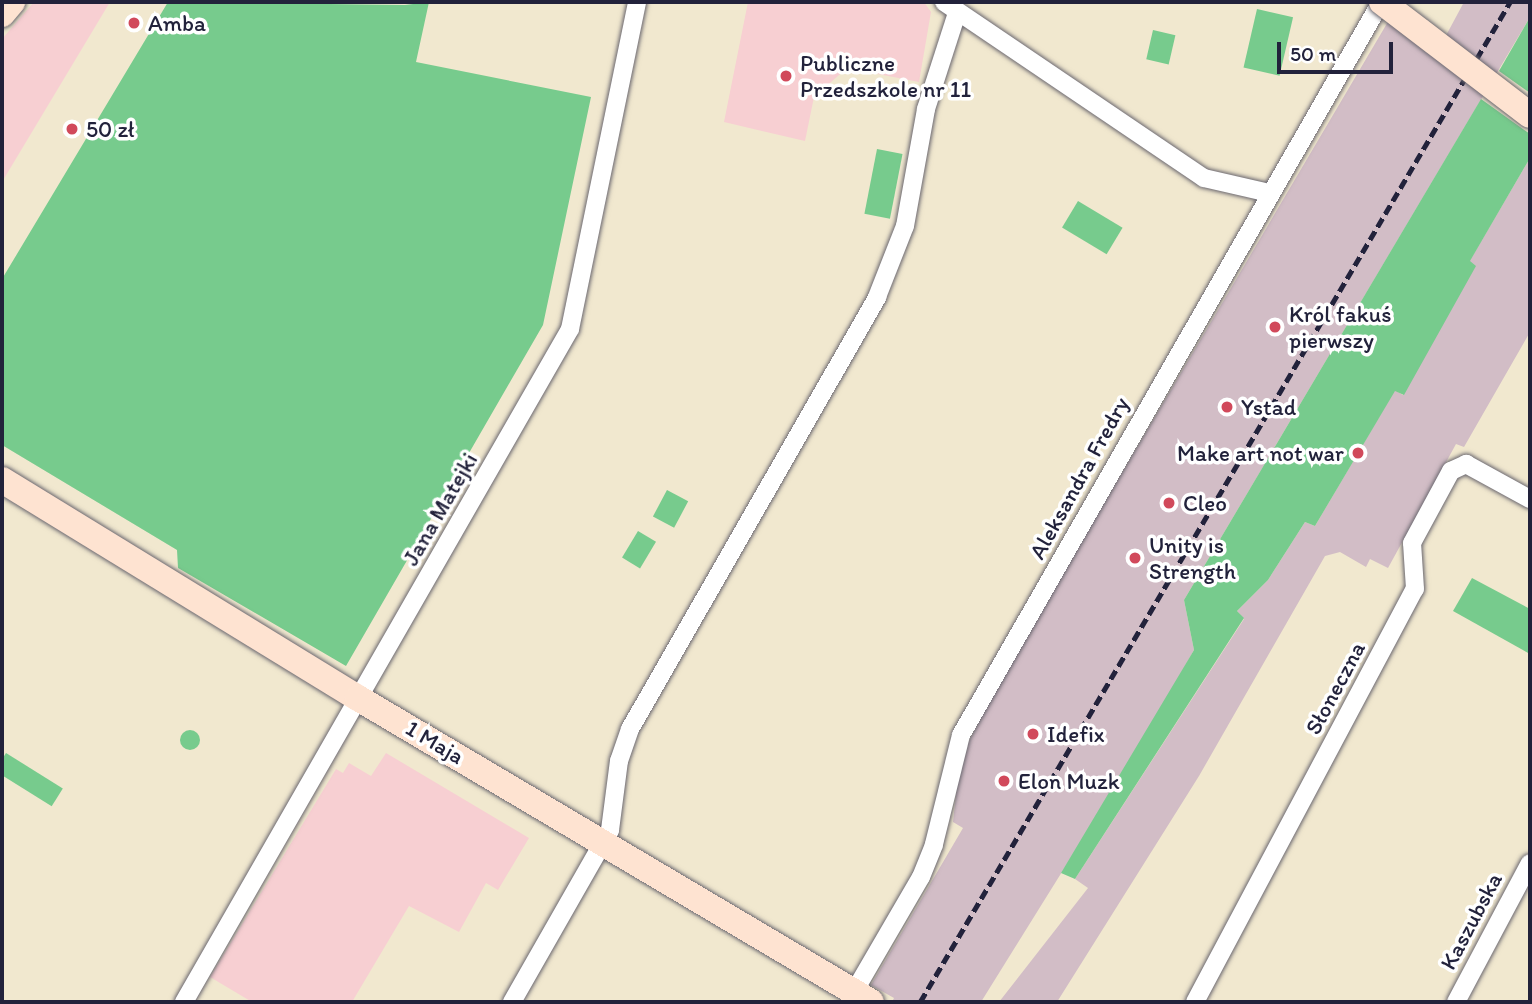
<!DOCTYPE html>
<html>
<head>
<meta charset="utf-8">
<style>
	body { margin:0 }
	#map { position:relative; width:1532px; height:1004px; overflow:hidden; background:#f1e8cf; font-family:Itim,sans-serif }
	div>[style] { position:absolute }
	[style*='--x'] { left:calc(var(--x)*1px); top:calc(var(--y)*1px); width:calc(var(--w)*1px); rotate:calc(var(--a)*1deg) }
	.built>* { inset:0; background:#f7cfd2 }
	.industrial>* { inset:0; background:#d2bdc6 }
	.green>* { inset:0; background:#77cb8d; transform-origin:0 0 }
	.round { border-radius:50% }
	.roads { filter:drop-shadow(0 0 2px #6a676f) drop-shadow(0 0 2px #6a676f) }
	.street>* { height:18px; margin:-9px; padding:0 9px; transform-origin:9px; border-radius:9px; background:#fff }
	.secondary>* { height:26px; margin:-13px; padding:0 13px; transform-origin:13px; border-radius:13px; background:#fee3d1 }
	.rail>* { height:4.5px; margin-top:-2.25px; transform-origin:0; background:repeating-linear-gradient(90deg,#22223b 0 10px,transparent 0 15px) }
	.bridges { filter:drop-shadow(0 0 2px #6a676f) drop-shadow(0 0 2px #6a676f) }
	.secondary-bridge>* { height:26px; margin:-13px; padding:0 13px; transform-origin:13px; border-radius:13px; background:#fee3d1 }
	.dots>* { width:19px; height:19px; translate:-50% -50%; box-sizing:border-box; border:4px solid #fff; border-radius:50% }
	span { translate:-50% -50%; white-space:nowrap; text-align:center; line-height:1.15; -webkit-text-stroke:7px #fff; paint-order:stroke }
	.poi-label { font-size:23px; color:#22223b }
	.left { translate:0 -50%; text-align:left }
	.right { translate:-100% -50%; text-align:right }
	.street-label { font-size:23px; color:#22223b }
	.frame { position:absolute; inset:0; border:4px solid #22223b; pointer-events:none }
	.scale { position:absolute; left:1277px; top:42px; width:116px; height:32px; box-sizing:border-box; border:4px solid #22223b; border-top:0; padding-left:9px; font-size:21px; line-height:24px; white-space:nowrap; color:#22223b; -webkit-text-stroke:5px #fff; paint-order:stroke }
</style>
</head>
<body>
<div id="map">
	<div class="built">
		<i style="clip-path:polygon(34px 2px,110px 2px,2px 182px,2px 39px)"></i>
		<i style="clip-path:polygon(748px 2px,924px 2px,931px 12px,919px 82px,847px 68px,814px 97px,805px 141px,724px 122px)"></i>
		<i style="clip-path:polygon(386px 753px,529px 838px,498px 890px,486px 883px,459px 932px,409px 906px,352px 1002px,252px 1002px,210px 977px,336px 769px,343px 773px,349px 763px,371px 776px)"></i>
	</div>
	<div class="industrial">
		<i style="clip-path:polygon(1464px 2px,1530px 2px,1530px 17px,1184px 600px,1194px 650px,1131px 761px,981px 1002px,892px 1002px,894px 998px,871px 985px,963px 828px,953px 822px,960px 759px,1004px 673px,1389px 20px,1435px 56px)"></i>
		<i style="clip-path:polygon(1530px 158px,1530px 332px,1464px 447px,1456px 444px,1388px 568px,1370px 559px,1366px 567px,1340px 552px,1325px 556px,1199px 776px,1057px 1002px,999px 1002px,1088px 888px,1075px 879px,1244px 619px,1237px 611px,1268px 580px,1305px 522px,1315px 526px,1395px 390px,1403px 395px,1469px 262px)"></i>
	</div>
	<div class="green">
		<i style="clip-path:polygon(168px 2px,405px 5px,429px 2px,416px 62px,591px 97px,543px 325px,346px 666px,178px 568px,177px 550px,2px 445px,2px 279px)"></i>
		<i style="left:1257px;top:9px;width:37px;height:60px;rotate:13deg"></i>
		<i style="clip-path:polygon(1530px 17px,1530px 93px,1499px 71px)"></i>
		<i style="left:1153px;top:30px;width:23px;height:30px;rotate:13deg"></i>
		<i style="clip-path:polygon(1481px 99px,1530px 134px,1530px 158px,1470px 261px,1476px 266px,1404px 395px,1395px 391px,1315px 526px,1305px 522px,1268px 580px,1237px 611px,1244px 618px,1075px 879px,1061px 873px,1194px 650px,1184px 600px)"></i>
		<i style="left:877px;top:149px;width:26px;height:66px;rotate:11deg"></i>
		<i style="left:1078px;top:201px;width:52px;height:31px;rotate:31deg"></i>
		<i style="left:667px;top:490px;width:24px;height:30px;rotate:28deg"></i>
		<i style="left:638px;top:531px;width:21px;height:31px;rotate:31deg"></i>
		<i style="clip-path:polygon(1472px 578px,1530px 609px,1530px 654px,1453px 611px)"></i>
		<i class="round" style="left:180px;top:730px;width:20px;height:20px"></i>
		<i style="left:6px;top:753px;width:67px;height:21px;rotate:32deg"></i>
	</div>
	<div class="roads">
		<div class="street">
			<i style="--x:944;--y:2;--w:314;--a:34.1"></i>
			<i style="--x:1204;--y:178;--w:67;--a:13"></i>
			<i style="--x:854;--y:992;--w:133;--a:-59.8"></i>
			<i style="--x:921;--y:877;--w:35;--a:-68"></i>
			<i style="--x:934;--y:844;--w:112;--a:-76.1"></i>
			<i style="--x:961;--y:735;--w:845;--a:-60.19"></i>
			<i style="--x:184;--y:1002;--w:776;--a:-60.16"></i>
			<i style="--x:570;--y:329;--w:334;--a:-78.4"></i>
			<i style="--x:512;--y:1002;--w:198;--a:-60.3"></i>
			<i style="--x:610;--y:830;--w:70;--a:-82.6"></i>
			<i style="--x:619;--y:761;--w:34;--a:-71"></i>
			<i style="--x:630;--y:729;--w:498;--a:-60.2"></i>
			<i style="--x:877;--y:297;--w:76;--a:-68.5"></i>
			<i style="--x:905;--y:226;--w:119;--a:-79.8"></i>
			<i style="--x:926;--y:109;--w:101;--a:-72.1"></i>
			<i style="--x:1195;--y:1002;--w:468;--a:-62"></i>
			<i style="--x:1415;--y:589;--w:46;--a:-93.7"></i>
			<i style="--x:1412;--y:543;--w:82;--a:-61.6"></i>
			<i style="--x:1451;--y:471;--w:17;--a:-25"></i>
			<i style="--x:1466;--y:464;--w:73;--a:28.7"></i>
			<i style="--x:1456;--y:1002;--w:157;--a:-62"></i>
		</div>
		<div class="secondary">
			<i style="--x:2;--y:14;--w:16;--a:-50"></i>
			<i style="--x:2;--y:480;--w:417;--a:31.5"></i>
			<i style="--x:358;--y:698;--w:596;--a:30.65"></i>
		</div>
	</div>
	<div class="rail">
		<i style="--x:920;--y:1002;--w:1161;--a:-59.46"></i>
	</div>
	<div class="bridges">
		<div class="secondary-bridge">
			<i style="--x:1382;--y:2;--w:186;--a:37.4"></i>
		</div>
	</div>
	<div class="dots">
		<i style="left:134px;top:23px;background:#d1495b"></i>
		<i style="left:786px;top:76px;background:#d1495b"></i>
		<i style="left:72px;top:129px;background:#d1495b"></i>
		<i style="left:1275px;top:327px;background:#d1495b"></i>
		<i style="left:1227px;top:407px;background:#d1495b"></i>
		<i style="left:1358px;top:453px;background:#d1495b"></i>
		<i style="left:1169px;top:503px;background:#d1495b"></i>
		<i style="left:1135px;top:558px;background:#d1495b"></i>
		<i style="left:1033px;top:734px;background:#d1495b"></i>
		<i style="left:1004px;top:781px;background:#d1495b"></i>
	</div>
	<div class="poi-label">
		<span class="left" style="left:148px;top:23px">Amba</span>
		<span class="left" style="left:800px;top:76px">Publiczne<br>Przedszkole nr 11</span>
		<span class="left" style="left:86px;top:129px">50 zł</span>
		<span class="left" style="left:1289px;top:327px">Król fakuś<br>pierwszy</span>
		<span class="left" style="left:1241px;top:407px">Ystad</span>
		<span class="right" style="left:1344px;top:453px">Make art not war</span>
		<span class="left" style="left:1183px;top:503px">Cleo</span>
		<span class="left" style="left:1149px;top:558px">Unity is<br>Strength</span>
		<span class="left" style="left:1047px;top:734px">Idefix</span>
		<span class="left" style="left:1018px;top:781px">Elon Muzk</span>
	</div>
	<div class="street-label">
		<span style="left:1079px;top:478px;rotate:-61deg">Aleksandra Fredry</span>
		<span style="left:440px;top:509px;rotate:-60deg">Jana Matejki</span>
		<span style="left:1335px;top:688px;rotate:-62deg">Słoneczna</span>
		<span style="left:435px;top:742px;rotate:31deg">1 Maja</span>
		<span style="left:1471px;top:921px;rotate:-62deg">Kaszubska</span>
	</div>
	<div class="frame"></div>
	<div class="scale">50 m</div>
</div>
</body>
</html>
